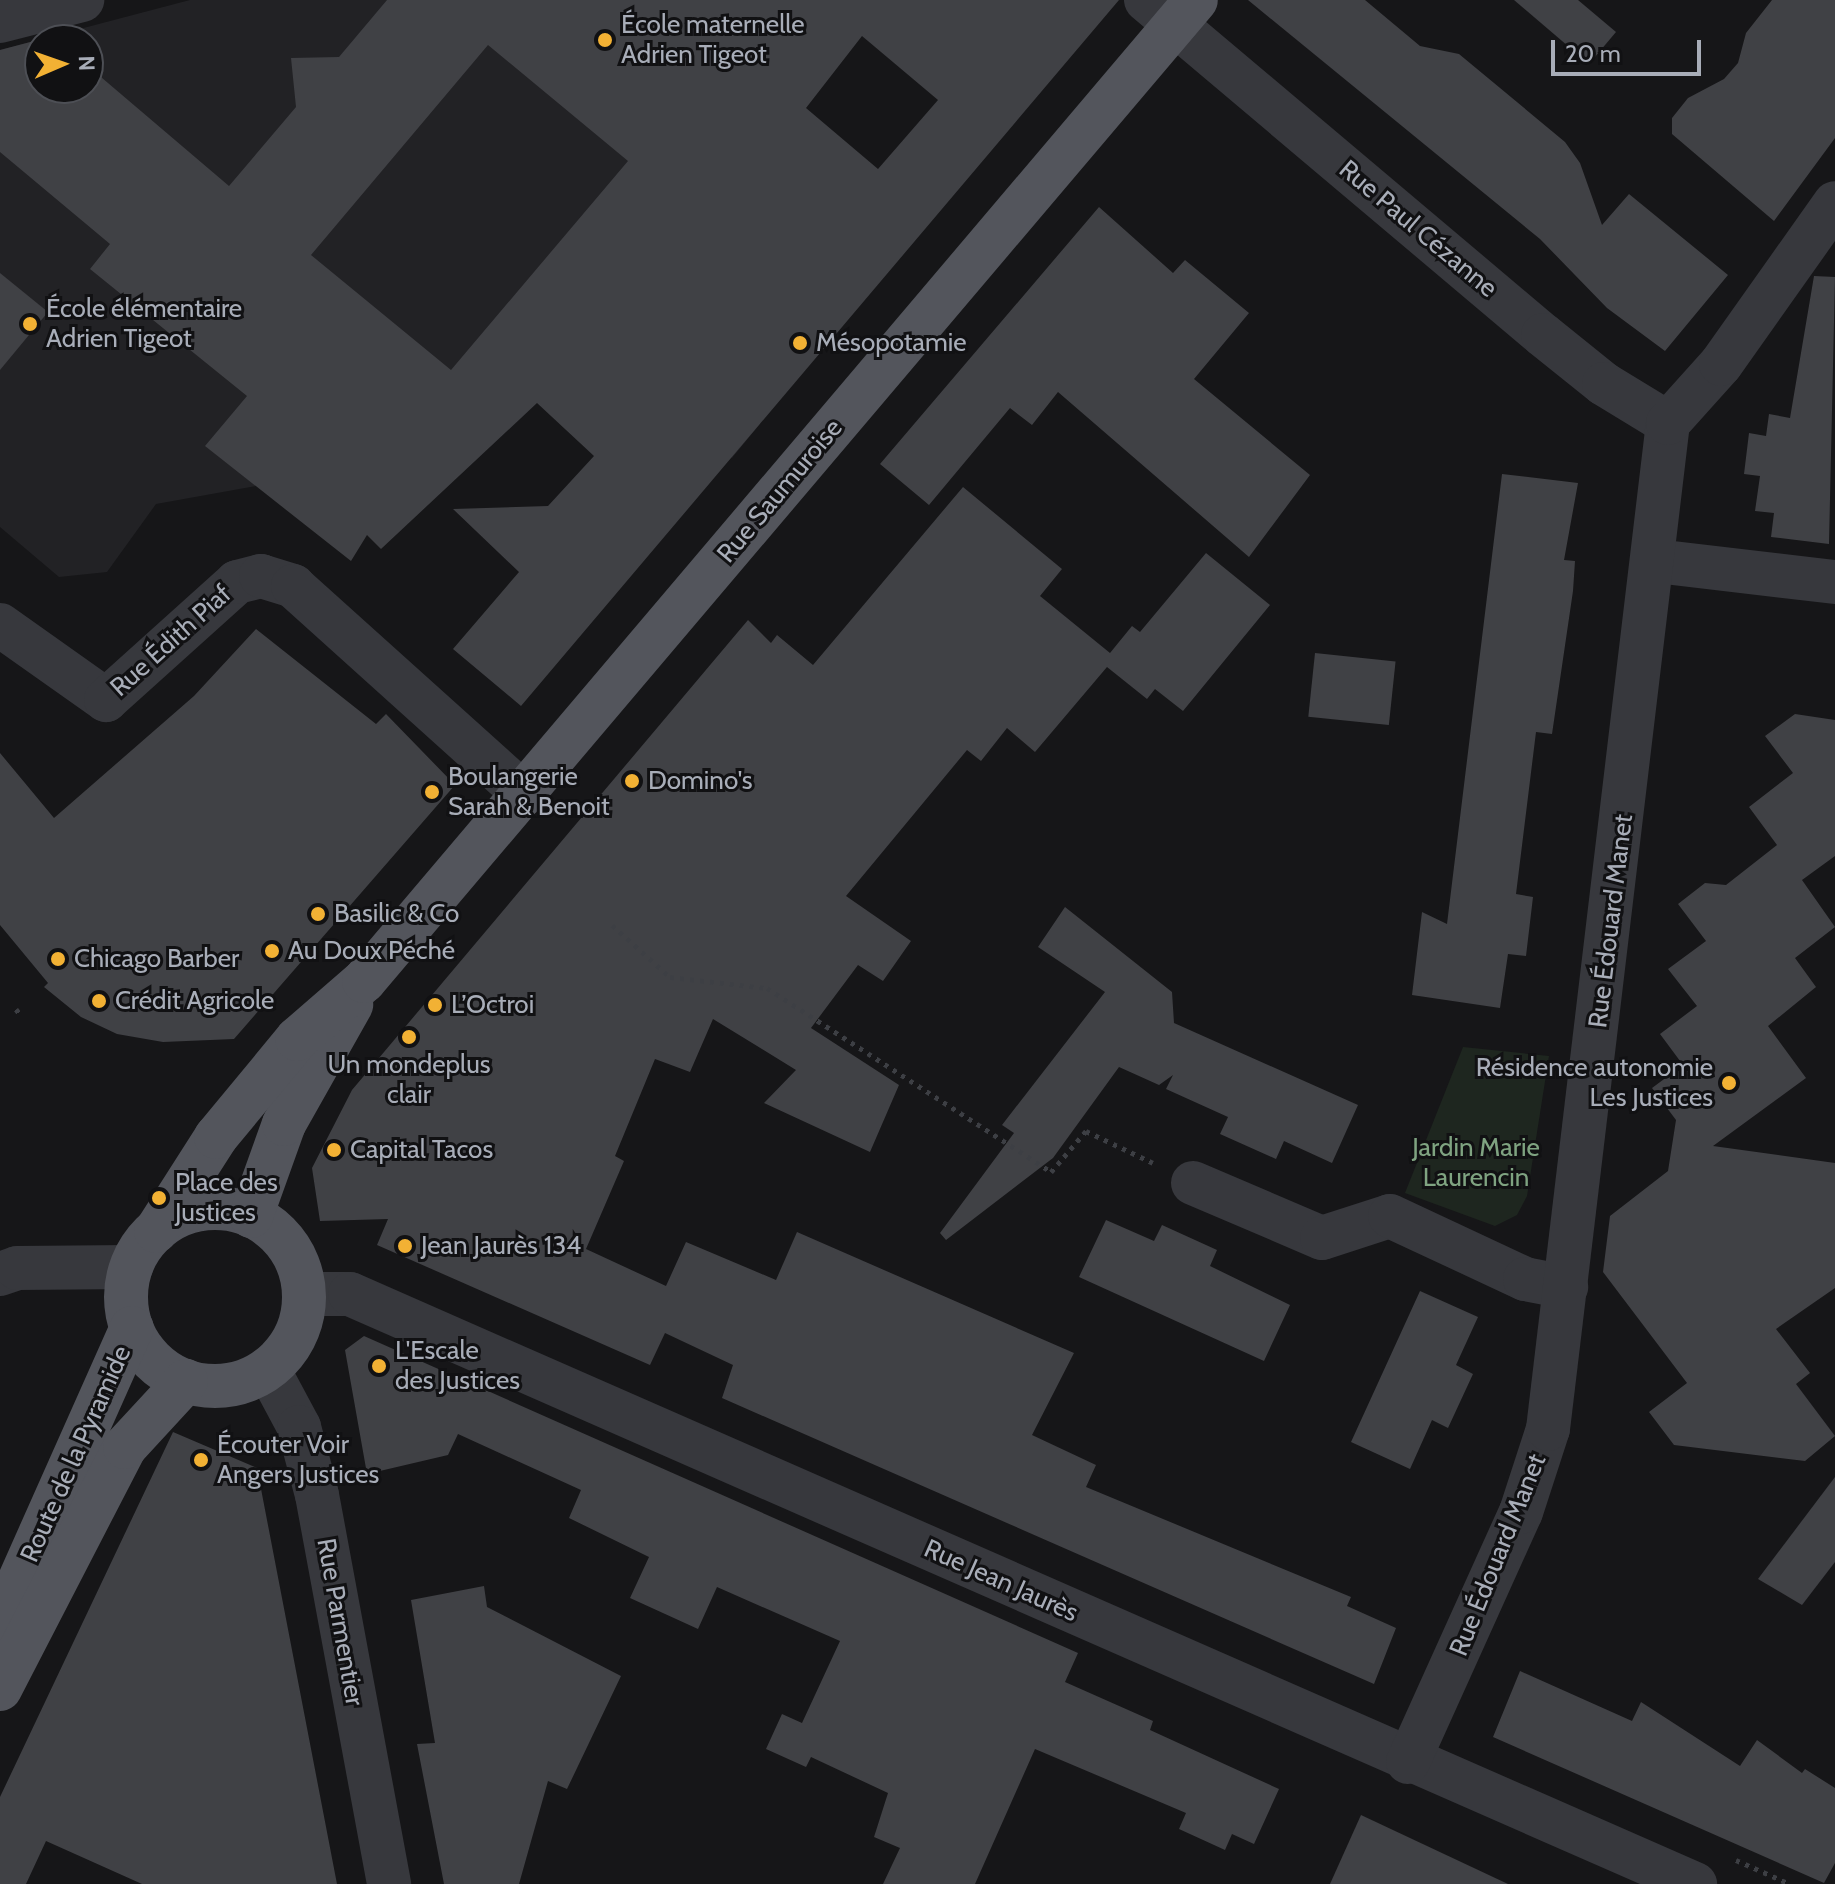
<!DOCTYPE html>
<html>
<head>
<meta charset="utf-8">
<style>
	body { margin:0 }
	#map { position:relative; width:1835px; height:1884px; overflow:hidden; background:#161618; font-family:Cabin,sans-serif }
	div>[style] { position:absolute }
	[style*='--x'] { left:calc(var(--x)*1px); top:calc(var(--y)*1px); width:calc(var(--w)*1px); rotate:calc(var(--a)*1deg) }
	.built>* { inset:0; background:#222225 }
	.green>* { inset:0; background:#1e261f }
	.building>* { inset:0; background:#404145; transform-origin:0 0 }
	.path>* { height:5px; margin-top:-2.5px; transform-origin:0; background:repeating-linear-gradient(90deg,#3d3f44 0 4px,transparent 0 10px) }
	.minor>* { height:44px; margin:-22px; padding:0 22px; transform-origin:22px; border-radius:22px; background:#37383d }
	.major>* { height:44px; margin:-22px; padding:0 22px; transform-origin:22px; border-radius:22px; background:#53555c }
	.major>.ring { margin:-22px; padding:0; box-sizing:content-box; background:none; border:44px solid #53555c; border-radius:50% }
	.dots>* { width:22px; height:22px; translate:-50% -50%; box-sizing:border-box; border:4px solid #111113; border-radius:50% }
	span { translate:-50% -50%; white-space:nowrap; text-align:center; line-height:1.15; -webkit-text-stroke:6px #111113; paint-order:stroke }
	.poi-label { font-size:26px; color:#a8adb8 }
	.left { translate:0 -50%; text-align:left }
	.right { translate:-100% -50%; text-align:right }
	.street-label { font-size:26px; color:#a8adb8 }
	.park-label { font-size:26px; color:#7fa381 }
	.north { position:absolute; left:24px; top:24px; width:80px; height:80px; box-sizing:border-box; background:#111113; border:2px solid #4d4f55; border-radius:50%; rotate:88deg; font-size:22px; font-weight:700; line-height:32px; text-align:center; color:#a8adb8 }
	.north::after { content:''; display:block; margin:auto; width:28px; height:36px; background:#f2b134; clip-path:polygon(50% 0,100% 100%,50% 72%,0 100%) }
	.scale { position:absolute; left:1551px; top:40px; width:150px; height:36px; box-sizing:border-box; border:4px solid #a8adb8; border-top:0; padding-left:10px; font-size:24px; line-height:28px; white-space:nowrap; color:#a8adb8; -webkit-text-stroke:6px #111113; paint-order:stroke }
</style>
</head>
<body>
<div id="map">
	<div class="built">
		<i style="clip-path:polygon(evenodd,190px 0,758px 0,760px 424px,732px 458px,562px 319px,261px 485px,156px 504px,107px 572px,59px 577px,0 527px,0 50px,190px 0,40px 40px,88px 40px,88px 88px,40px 88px,40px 40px)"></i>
	</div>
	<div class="green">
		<i style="clip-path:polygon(1463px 1047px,1549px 1056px,1527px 1196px,1517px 1215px,1495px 1226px,1405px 1193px)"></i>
	</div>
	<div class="building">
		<i style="clip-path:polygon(evenodd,387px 0,1119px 0,521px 706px,453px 649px,519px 572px,453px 509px,548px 506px,594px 456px,537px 403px,381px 549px,367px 535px,351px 561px,205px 446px,247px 396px,90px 269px,110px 244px,0 152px,0 50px,53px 36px,58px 40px,40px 40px,40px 88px,88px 88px,88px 66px,229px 186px,296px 107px,291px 58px,339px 57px,387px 0,862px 36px,938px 100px,878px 169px,806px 108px,862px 36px,387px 0,488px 45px,628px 161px,451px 370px,311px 255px,488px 45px)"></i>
		<i style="clip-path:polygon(1248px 0,1365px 0,1420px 46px,1459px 54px,1565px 142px,1580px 163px,1602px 225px,1629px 194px,1728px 275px,1665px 351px,1607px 308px,1540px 239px)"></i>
		<i style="clip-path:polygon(1514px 0,1578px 0,1616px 32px,1589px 64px)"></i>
		<i style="clip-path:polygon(1772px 0,1835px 0,1835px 138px,1774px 221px,1672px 134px,1672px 118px,1688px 98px,1724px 79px,1738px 63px,1746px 33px)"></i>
		<i style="clip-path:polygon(1099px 207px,1173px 273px,1185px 260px,1249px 313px,1194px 379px,1310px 475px,1249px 557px,1058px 392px,1032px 425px,1010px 408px,929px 505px,880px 464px)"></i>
		<i style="clip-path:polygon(0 273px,48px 312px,0 370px)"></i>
		<i style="clip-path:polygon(1814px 276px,1835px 277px,1829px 544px,1771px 537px,1774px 513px,1755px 511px,1760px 476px,1744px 474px,1749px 433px,1766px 436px,1769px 414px,1790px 418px)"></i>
		<i style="clip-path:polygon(1502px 474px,1578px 483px,1564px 560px,1575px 561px,1573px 591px,1552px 734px,1536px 732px,1516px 894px,1533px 897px,1526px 956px,1508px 954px,1500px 1008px,1412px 995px,1422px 912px,1447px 924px)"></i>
		<i style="clip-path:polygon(963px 487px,1062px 569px,1040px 596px,1110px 653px,1132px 626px,1140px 632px,1206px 553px,1270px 605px,1183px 711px,1155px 689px,1147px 699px,1107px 667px,1035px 752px,1007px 728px,981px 761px,967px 750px,846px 896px,911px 941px,883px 981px,858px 965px,811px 1028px,899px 1085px,870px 1152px,764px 1103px,796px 1070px,713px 1019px,690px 1072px,655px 1059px,615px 1156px,624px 1161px,586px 1249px,666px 1286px,686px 1242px,776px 1280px,797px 1232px,1074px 1353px,1032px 1435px,1096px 1465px,1086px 1487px,1351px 1597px,1347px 1606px,1396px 1628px,1374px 1684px,722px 1398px,733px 1365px,665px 1333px,650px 1365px,377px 1245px,388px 1219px,320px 1221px,312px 1168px,352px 1090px,748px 620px,771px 643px,777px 635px,813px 665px)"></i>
		<i style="clip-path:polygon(256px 629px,376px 724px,386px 714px,455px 785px,234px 1039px,163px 1042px,117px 1034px,81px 1017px,44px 987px,48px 983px,0 925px,0 753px,54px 818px,194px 696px)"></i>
		<i style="left:1315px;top:653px;width:81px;height:64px;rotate:6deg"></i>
		<i style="clip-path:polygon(1795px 714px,1835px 720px,1835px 856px,1802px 880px,1835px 927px,1795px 958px,1816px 987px,1768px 1026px,1806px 1078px,1713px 1146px,1835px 1163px,1835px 1288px,1776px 1329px,1810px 1373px,1796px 1384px,1835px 1436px,1805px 1461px,1674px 1445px,1649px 1412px,1687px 1383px,1603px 1272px,1610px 1216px,1668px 1171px,1676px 1120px,1652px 1088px,1683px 1065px,1660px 1034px,1697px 1006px,1668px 969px,1706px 941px,1678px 904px,1705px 883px,1726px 885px,1777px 845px,1749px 807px,1793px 773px,1765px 736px)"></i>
		<i style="clip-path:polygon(1065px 907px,1172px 992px,1174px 1023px,1358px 1105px,1332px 1163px,1284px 1141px,1276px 1159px,1220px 1134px,1228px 1117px,1166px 1089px,1173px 1075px,1159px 1085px,1119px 1067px,1053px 1158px,946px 1240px,940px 1233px,1014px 1133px,1002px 1125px,1105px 992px,1038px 947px)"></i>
		<i style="clip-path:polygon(1106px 1220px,1154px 1241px,1162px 1225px,1217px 1250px,1210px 1266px,1290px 1305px,1264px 1361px,1079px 1277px)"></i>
		<i style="clip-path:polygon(1420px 1291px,1478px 1317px,1456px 1365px,1473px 1374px,1448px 1428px,1432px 1420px,1410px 1469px,1351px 1442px)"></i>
		<i style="clip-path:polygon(364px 1336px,1078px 1653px,1065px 1682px,1153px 1721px,1150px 1730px,1279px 1789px,1254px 1844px,1232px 1834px,1225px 1850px,1179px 1829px,1186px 1813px,1035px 1749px,975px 1884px,883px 1884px,900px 1848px,874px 1837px,888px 1793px,811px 1757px,806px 1767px,766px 1749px,782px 1714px,802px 1723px,840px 1641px,717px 1587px,698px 1629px,630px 1598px,649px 1557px,569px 1518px,581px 1490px,458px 1434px,448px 1455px,367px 1474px,345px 1350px)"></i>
		<i style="clip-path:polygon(173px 1432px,257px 1468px,337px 1884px,142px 1884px,46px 1841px,26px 1884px,0 1884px,0 1797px)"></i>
		<i style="clip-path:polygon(1835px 1477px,1835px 1562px,1802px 1605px,1758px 1579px)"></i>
		<i style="clip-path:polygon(484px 1586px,487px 1607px,621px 1676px,567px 1789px,548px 1781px,519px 1884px,444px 1884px,417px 1744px,435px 1743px,411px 1600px)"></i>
		<i style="clip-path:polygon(1520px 1671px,1632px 1721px,1641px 1702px,1740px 1766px,1757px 1740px,1802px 1773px,1805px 1769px,1835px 1788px,1835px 1863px,1824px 1883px,1493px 1737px)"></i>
		<i style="clip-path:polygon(1361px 1815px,1508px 1884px,1330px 1884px)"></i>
	</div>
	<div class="path">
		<i style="--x:612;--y:925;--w:78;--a:41.9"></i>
		<i style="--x:670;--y:977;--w:98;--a:6.5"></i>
		<i style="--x:767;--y:988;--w:338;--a:32.9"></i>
		<i style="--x:1051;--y:1172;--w:54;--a:-49.5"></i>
		<i style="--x:1086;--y:1131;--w:74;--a:25.5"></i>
		<i style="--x:16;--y:1009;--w:9;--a:54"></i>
		<i style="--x:1736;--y:1860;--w:59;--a:24"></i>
	</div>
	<div class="minor">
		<i style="--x:1146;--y:0;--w:519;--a:40.16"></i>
		<i style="--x:1543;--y:335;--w:78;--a:38.8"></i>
		<i style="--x:1604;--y:384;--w:75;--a:31.4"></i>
		<i style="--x:0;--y:21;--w:85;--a:-14.4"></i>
		<i style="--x:1656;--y:561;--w:180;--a:6.7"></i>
		<i style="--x:0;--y:625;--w:130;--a:35.3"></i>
		<i style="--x:106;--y:700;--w:176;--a:-42"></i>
		<i style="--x:237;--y:582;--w:25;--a:-14"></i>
		<i style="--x:261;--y:576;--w:34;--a:17"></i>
		<i style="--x:293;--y:586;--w:311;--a:42"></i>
		<i style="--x:1193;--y:1183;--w:140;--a:23.1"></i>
		<i style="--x:1322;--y:1238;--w:71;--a:-17.9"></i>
		<i style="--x:1390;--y:1216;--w:149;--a:25"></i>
		<i style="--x:1525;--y:1279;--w:42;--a:11"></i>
		<i style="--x:0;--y:1274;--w:18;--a:-19"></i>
		<i style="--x:17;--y:1268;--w:114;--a:-0.5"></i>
		<i style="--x:304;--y:1294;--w:46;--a:0"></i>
		<i style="--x:350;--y:1294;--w:1469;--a:23.69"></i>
		<i style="--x:268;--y:1369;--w:66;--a:61.9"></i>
		<i style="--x:299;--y:1427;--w:70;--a:75.2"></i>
		<i style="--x:317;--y:1495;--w:396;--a:79.5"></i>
		<i style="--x:1408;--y:1762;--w:274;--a:-65.7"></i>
		<i style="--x:1521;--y:1512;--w:87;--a:-72"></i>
		<i style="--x:1548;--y:1429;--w:1013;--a:-83.2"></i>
		<i style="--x:1668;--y:423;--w:79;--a:-48.1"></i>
		<i style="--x:1721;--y:364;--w:197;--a:-54.7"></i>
	</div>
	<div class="major">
		<i class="ring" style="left:126px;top:1208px;width:134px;height:134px"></i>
		<i style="--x:251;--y:1216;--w:98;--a:-70.3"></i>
		<i style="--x:284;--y:1124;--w:137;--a:-60.6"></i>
		<i style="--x:156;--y:1231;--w:112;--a:-57.4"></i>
		<i style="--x:216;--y:1137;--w:127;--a:-50.4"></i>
		<i style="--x:297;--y:1039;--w:89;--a:-40.9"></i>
		<i style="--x:364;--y:981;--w:1286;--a:-49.7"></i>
		<i style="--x:0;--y:1624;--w:324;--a:-66"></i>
		<i style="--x:0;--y:1689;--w:272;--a:-62.7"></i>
		<i style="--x:125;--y:1447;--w:90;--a:-47.3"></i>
	</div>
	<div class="dots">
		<i style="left:605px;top:40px;background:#f2b134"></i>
		<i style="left:30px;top:324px;background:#f2b134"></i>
		<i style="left:800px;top:343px;background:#f2b134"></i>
		<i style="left:632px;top:781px;background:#f2b134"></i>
		<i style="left:432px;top:792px;background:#f2b134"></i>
		<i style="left:318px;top:914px;background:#f2b134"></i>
		<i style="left:272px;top:951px;background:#f2b134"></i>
		<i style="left:58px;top:959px;background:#f2b134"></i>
		<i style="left:99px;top:1001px;background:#f2b134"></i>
		<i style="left:435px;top:1005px;background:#f2b134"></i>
		<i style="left:409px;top:1037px;background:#f2b134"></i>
		<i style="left:1729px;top:1083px;background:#f2b134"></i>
		<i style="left:334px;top:1150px;background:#f2b134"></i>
		<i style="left:159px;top:1198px;background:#f2b134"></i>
		<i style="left:405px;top:1246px;background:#f2b134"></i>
		<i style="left:379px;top:1366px;background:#f2b134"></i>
		<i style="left:201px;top:1460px;background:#f2b134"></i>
	</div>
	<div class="poi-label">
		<span class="left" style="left:621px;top:40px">École maternelle<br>Adrien Tigeot</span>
		<span class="left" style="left:46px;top:324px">École élémentaire<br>Adrien Tigeot</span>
		<span class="left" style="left:816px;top:343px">Mésopotamie</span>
		<span class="left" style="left:448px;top:792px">Boulangerie<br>Sarah &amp; Benoit</span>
		<span class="left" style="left:648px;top:781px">Domino's</span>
		<span class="left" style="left:334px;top:914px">Basilic &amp; Co</span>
		<span class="left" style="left:288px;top:951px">Au Doux Péché</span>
		<span class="left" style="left:74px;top:959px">Chicago Barber</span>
		<span class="left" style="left:115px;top:1001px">Crédit Agricole</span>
		<span class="left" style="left:451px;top:1005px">L’Octroi</span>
		<span style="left:409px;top:1080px">Un mondeplus<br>clair</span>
		<span class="right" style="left:1713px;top:1083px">Résidence autonomie<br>Les Justices</span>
		<span class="left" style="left:350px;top:1150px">Capital Tacos</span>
		<span class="left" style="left:175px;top:1198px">Place des<br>Justices</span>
		<span class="left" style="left:421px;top:1246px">Jean Jaurès 134</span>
		<span class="left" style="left:395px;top:1366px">L'Escale<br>des Justices</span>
		<span class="left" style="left:217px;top:1460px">Écouter Voir<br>Angers Justices</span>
	</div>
	<div class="street-label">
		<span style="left:1418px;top:229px;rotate:40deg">Rue Paul Cézanne</span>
		<span style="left:780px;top:491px;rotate:-50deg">Rue Saumuroise</span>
		<span style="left:171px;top:641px;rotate:-42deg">Rue Édith Piaf</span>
		<span style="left:1611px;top:921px;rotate:-83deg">Rue Édouard Manet</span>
		<span style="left:76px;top:1454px;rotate:-66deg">Route de la Pyramide</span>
		<span style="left:1498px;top:1555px;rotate:-68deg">Rue Édouard Manet</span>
		<span style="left:1001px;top:1581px;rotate:24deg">Rue Jean Jaurès</span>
		<span style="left:340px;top:1622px;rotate:80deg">Rue Parmentier</span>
	</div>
	<div class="park-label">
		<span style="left:1476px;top:1163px">Jardin Marie<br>Laurencin</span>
	</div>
	<div class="north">N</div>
	<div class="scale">20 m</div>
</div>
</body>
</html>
